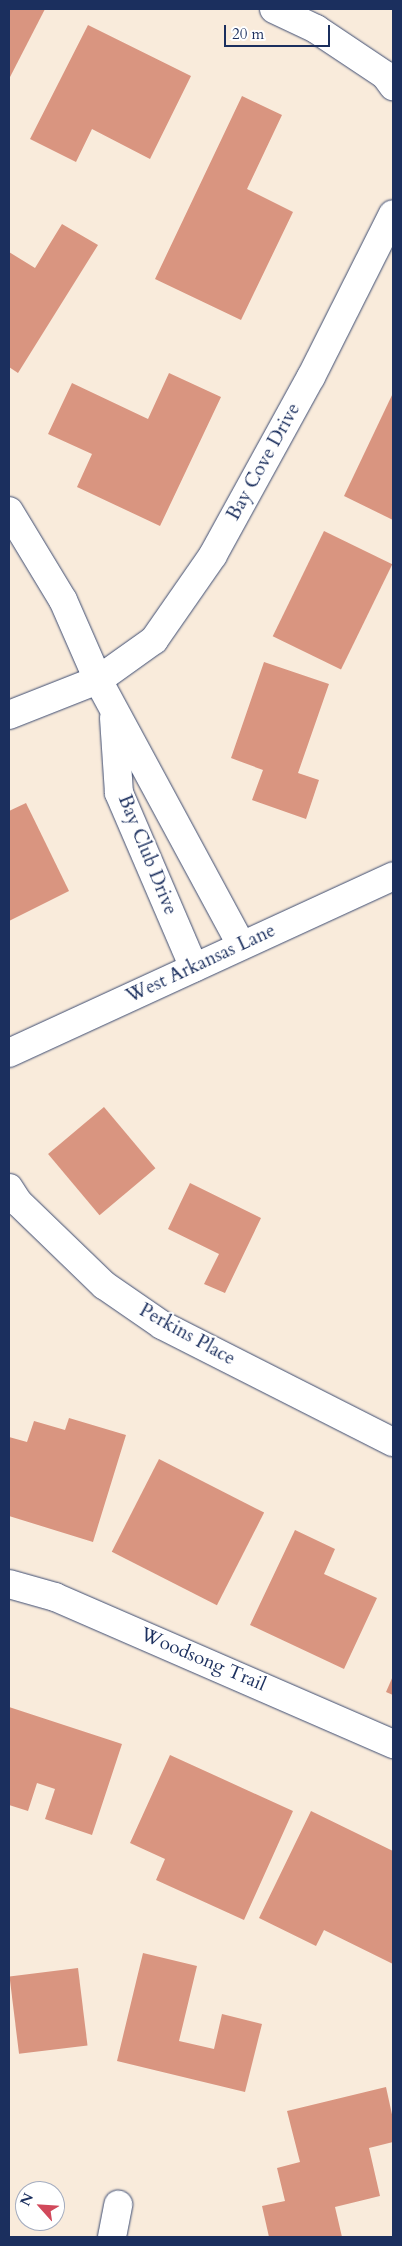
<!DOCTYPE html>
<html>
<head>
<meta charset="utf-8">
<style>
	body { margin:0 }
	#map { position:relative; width:402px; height:2246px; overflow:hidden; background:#f9ebdb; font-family:Cardo,serif }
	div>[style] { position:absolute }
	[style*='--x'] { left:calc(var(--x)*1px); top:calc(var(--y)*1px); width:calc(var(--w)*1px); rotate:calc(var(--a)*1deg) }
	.building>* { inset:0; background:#d99580; transform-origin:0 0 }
	.roads { filter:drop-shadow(0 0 1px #3c4b71) drop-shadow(0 0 1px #3c4b71) }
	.minor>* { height:28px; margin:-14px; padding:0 14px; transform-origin:14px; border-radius:14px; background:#fff }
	span { translate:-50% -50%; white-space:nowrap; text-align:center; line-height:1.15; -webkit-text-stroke:4px #fff; paint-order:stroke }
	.street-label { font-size:19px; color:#1b2f5e }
	.frame { position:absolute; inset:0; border:10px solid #1b2f5e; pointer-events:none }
	.north { position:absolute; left:15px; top:2181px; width:50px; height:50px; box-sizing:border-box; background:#fff; border:1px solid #a4acbf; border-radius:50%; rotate:296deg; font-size:14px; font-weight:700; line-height:20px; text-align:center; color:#1b2f5e }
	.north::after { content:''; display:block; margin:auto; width:18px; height:22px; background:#d1495b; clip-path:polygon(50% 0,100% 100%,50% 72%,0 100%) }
	.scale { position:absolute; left:224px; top:25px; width:106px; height:22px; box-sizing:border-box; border:2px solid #1b2f5e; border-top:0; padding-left:6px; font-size:15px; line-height:18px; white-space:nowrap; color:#1b2f5e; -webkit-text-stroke:4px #fff; paint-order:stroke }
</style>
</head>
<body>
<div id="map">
	<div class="building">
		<i style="clip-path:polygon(9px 9px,45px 9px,9px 79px)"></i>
		<i style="clip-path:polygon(88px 25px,191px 76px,150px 159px,92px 129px,76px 162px,30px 139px)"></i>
		<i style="clip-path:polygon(242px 96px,282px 115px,247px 189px,293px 212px,241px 320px,155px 279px)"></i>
		<i style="clip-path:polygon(62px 224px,98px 245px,18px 373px,9px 367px,9px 252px,35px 268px)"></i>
		<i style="clip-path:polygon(169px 373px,221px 397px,160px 526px,77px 487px,92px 454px,48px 434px,72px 383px,148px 419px)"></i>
		<i style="clip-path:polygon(393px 393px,393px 520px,344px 496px)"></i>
		<i style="left:324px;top:531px;width:76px;height:117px;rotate:26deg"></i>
		<i style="clip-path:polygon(264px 662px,329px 684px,298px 773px,319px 780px,306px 819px,252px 800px,263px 770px,231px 758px)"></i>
		<i style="clip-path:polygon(26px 803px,69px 891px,9px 921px,9px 811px)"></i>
		<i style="left:104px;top:1107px;width:80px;height:73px;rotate:50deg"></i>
		<i style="clip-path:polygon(190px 1183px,261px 1218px,225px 1293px,204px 1284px,219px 1254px,168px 1229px)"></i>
		<i style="clip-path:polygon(69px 1418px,126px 1435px,93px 1542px,9px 1516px,9px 1437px,27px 1442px,34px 1421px,65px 1430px)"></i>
		<i style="left:159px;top:1459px;width:118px;height:104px;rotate:27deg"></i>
		<i style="clip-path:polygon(295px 1530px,335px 1549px,324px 1574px,377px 1598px,344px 1669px,250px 1625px)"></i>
		<i style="clip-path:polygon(393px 1676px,393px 1695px,386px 1692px)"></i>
		<i style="clip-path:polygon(9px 1707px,122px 1744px,92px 1835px,45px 1819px,55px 1789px,37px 1783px,28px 1811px,9px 1805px)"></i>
		<i style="clip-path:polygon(170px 1755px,293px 1811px,244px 1920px,156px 1880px,165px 1859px,130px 1843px)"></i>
		<i style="clip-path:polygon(311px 1811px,393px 1851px,393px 1964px,324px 1930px,316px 1946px,259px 1918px)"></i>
		<i style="clip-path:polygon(143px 1953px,197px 1966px,179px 2041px,214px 2049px,222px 2014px,262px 2024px,245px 2092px,117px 2061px)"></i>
		<i style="left:78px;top:1968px;width:78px;height:69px;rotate:83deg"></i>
		<i style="clip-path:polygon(386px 2087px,393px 2119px,393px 2142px,369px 2148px,380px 2196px,335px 2207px,342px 2237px,269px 2237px,262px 2206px,285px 2201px,277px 2168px,300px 2162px,287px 2111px)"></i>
	</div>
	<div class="roads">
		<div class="minor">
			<i style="--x:274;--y:9;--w:47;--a:25.5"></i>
			<i style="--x:316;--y:29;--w:83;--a:33.7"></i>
			<i style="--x:385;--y:75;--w:14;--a:54"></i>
			<i style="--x:9;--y:511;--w:104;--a:58.8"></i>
			<i style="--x:63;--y:600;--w:87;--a:66.4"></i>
			<i style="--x:98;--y:680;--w:301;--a:61.6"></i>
			<i style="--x:9;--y:715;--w:96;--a:-21.5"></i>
			<i style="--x:98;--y:680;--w:69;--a:-35.5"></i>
			<i style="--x:154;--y:640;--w:103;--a:-55.2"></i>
			<i style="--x:213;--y:555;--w:203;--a:-61.2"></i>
			<i style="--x:311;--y:377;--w:182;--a:-63.3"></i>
			<i style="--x:114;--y:718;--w:75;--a:86.2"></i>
			<i style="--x:119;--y:793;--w:190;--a:66.8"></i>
			<i style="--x:9;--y:1053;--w:423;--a:-24.7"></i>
			<i style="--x:9;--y:1188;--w:17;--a:57"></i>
			<i style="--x:18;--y:1202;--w:120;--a:44"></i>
			<i style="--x:104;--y:1285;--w:70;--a:34.6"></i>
			<i style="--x:162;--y:1325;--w:259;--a:26.9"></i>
			<i style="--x:9;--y:1584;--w:48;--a:15.8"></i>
			<i style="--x:55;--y:1597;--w:369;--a:23.5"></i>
			<i style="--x:112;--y:2237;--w:33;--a:-79"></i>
		</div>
	</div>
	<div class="street-label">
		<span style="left:264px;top:462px;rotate:-61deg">Bay Cove Drive</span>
		<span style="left:147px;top:855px;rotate:68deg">Bay Club Drive</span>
		<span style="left:201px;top:964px;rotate:-25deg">West Arkansas Lane</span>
		<span style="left:187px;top:1335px;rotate:29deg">Perkins Place</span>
		<span style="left:203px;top:1660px;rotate:23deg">Woodsong Trail</span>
	</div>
	<div class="frame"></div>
	<div class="north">N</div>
	<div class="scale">20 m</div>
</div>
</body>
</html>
